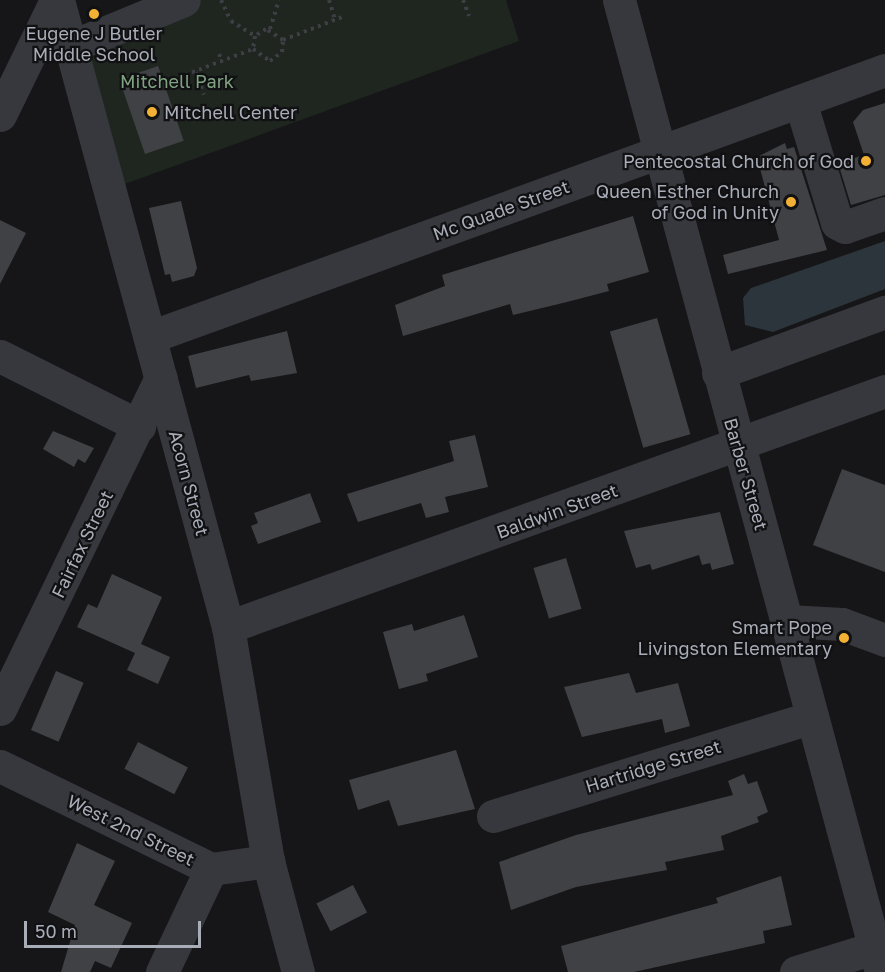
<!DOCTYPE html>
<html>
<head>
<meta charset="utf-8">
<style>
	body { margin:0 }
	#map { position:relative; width:885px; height:972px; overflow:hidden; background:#161618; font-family:"Golos Text",sans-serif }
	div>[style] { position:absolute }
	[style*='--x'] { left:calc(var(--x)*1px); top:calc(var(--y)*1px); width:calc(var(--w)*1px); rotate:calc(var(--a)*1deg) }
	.green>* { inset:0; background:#1e261f }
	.water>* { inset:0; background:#2c353c }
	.building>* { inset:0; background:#404145; transform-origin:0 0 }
	.path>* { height:4px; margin-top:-2px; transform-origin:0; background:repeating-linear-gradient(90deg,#3d3f44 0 3px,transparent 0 7.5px) }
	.minor>* { height:33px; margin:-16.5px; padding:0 16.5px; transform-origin:16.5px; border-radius:16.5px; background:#37383d }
	.dots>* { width:16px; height:16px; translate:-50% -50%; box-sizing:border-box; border:3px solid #111113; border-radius:50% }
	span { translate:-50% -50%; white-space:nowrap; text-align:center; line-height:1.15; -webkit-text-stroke:4.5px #111113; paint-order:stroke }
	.poi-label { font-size:18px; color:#a8adb8 }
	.left { translate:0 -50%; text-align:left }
	.right { translate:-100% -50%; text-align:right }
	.park-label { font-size:18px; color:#7fa381 }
	.street-label { font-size:18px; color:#a8adb8 }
	.scale { position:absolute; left:24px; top:921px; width:177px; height:27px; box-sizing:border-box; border:3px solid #a8adb8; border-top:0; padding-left:8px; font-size:18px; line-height:21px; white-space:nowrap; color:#a8adb8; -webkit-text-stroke:4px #111113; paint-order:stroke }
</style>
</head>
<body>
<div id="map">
	<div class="green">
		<i style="clip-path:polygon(147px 0,506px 0,519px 41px,122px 185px,78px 27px)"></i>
	</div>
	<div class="water">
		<i style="clip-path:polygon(885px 241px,885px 289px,773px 332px,745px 325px,743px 298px,751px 288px)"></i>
	</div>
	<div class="building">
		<i style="left:158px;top:66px;width:79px;height:41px;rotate:71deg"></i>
		<i style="clip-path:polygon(885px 103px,885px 195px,851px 205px,838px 163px,864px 155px,853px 122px,863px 110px)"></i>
		<i style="clip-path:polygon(785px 143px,787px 149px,794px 147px,827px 250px,728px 274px,723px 255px,779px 240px,757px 157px)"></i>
		<i style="clip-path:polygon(181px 201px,197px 268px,194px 276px,172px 282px,170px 274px,165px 275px,149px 208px)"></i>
		<i style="clip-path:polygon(633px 216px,649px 272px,607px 284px,609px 291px,567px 302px,513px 315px,510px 304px,403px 336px,395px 305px,445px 286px,442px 275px)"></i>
		<i style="clip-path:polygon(0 220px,26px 233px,0 284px)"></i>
		<i style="left:657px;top:318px;width:121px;height:49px;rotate:74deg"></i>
		<i style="clip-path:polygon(287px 331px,297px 373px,251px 381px,249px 375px,196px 388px,188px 356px)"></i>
		<i style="clip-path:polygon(53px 431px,94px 448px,85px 463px,78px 459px,74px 467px,43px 449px)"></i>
		<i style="clip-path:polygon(475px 435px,488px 487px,445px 497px,449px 512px,426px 518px,421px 503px,358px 522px,347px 494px,454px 461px,449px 441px)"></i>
		<i style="clip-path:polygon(842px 469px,885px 485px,885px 572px,813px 545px)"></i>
		<i style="clip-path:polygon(310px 493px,321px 522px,258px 544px,251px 526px,258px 523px,254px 513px)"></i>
		<i style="clip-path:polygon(720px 512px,734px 564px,712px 570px,710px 563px,702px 565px,699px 555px,652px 570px,650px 564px,636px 568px,624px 531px)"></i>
		<i style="left:566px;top:558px;width:53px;height:34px;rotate:73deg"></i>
		<i style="clip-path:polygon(112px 574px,162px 597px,141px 644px,170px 657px,158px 684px,127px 670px,135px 653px,77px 627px,88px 604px,97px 608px)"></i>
		<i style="clip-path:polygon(464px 615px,478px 657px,426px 674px,428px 681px,399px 689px,383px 632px,412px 624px,414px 631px)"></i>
		<i style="left:56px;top:671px;width:30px;height:64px;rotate:23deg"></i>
		<i style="clip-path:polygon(629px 673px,636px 693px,678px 683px,690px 726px,665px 733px,662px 719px,582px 737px,564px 687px)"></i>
		<i style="left:138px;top:742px;width:56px;height:30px;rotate:27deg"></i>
		<i style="clip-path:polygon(456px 750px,475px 809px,398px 826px,389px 800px,358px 810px,349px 780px)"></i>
		<i style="clip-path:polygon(744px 774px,748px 784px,757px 781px,768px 812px,757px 817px,759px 822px,721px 836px,724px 850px,665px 862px,667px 870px,576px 887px,511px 910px,499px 862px,576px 835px,733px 795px,728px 781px)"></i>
		<i style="clip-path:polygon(77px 843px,115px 861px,94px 905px,132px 923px,111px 968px,95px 961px,90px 972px,61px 972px,75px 925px,48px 912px)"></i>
		<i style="clip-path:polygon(781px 876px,792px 925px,763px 931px,765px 943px,634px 972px,568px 972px,561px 946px,718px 903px,716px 898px)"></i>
		<i style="left:353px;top:885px;width:31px;height:41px;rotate:63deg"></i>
	</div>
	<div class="path">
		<i style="--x:221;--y:0;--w:23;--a:65"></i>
		<i style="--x:231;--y:21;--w:28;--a:32"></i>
		<i style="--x:329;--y:0;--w:21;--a:73"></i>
		<i style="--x:463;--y:0;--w:17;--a:69"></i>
		<i style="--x:270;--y:29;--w:30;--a:-73"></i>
		<i style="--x:283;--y:40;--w:66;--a:-21.2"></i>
		<i style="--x:219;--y:54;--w:8;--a:67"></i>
		<i style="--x:196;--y:72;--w:24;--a:71"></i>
		<i style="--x:164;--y:83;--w:95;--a:-20.9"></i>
		<i style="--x:253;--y:49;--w:21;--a:35"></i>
		<i style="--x:270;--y:61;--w:15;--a:-37"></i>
		<i style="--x:282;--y:52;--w:12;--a:-85"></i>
		<i style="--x:283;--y:40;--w:20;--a:-147"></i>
		<i style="--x:266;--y:29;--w:13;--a:148"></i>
		<i style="--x:255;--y:36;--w:13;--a:99"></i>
	</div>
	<div class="minor">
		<i style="--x:58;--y:0;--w:650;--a:74.83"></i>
		<i style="--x:228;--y:627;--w:237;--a:80.3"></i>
		<i style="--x:268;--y:861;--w:115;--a:74.9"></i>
		<i style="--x:619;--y:0;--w:1007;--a:74.91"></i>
		<i style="--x:70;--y:47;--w:123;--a:-22.4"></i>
		<i style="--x:800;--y:101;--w:127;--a:73.1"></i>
		<i style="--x:837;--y:223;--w:9;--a:27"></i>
		<i style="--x:845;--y:227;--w:42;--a:-19.3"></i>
		<i style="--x:0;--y:115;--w:128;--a:-64"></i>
		<i style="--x:150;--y:337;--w:782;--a:-19.96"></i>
		<i style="--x:0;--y:356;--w:156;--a:26.7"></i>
		<i style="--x:718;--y:373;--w:178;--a:-20.1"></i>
		<i style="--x:788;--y:621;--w:54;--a:3.2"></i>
		<i style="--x:842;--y:624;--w:46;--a:20.4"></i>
		<i style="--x:228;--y:627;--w:698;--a:-19.76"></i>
		<i style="--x:0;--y:709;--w:368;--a:-64.1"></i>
		<i style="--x:0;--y:766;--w:235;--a:26"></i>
		<i style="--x:211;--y:869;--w:58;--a:-8"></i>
		<i style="--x:493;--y:816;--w:334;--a:-17.2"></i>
		<i style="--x:162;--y:972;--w:114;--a:-64.6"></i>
		<i style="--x:796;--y:972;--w:82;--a:-17.1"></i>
	</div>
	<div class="dots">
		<i style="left:94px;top:14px;background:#f2b134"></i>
		<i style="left:152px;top:112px;background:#f2b134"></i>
		<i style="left:866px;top:161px;background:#f2b134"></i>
		<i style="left:791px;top:202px;background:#f2b134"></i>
		<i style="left:844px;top:638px;background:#f2b134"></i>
	</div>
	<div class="poi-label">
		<span style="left:94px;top:44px">Eugene J Butler<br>Middle School</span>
		<span class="left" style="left:164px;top:112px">Mitchell Center</span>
		<span class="right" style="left:854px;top:161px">Pentecostal Church of God</span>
		<span class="right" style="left:779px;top:202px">Queen Esther Church<br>of God in Unity</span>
		<span class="right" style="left:832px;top:638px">Smart Pope<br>Livingston Elementary</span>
	</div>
	<div class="park-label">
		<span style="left:177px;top:81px">Mitchell Park</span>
	</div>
	<div class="street-label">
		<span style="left:501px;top:210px;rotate:-20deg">Mc Quade Street</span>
		<span style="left:746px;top:474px;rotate:74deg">Barber Street</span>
		<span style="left:189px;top:483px;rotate:75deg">Acorn Street</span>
		<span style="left:557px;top:511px;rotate:-20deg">Baldwin Street</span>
		<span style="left:82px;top:544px;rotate:-64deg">Fairfax Street</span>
		<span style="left:653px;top:766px;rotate:-17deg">Hartridge Street</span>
		<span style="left:131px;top:830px;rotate:26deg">West 2nd Street</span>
	</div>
	<div class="scale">50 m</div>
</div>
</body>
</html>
